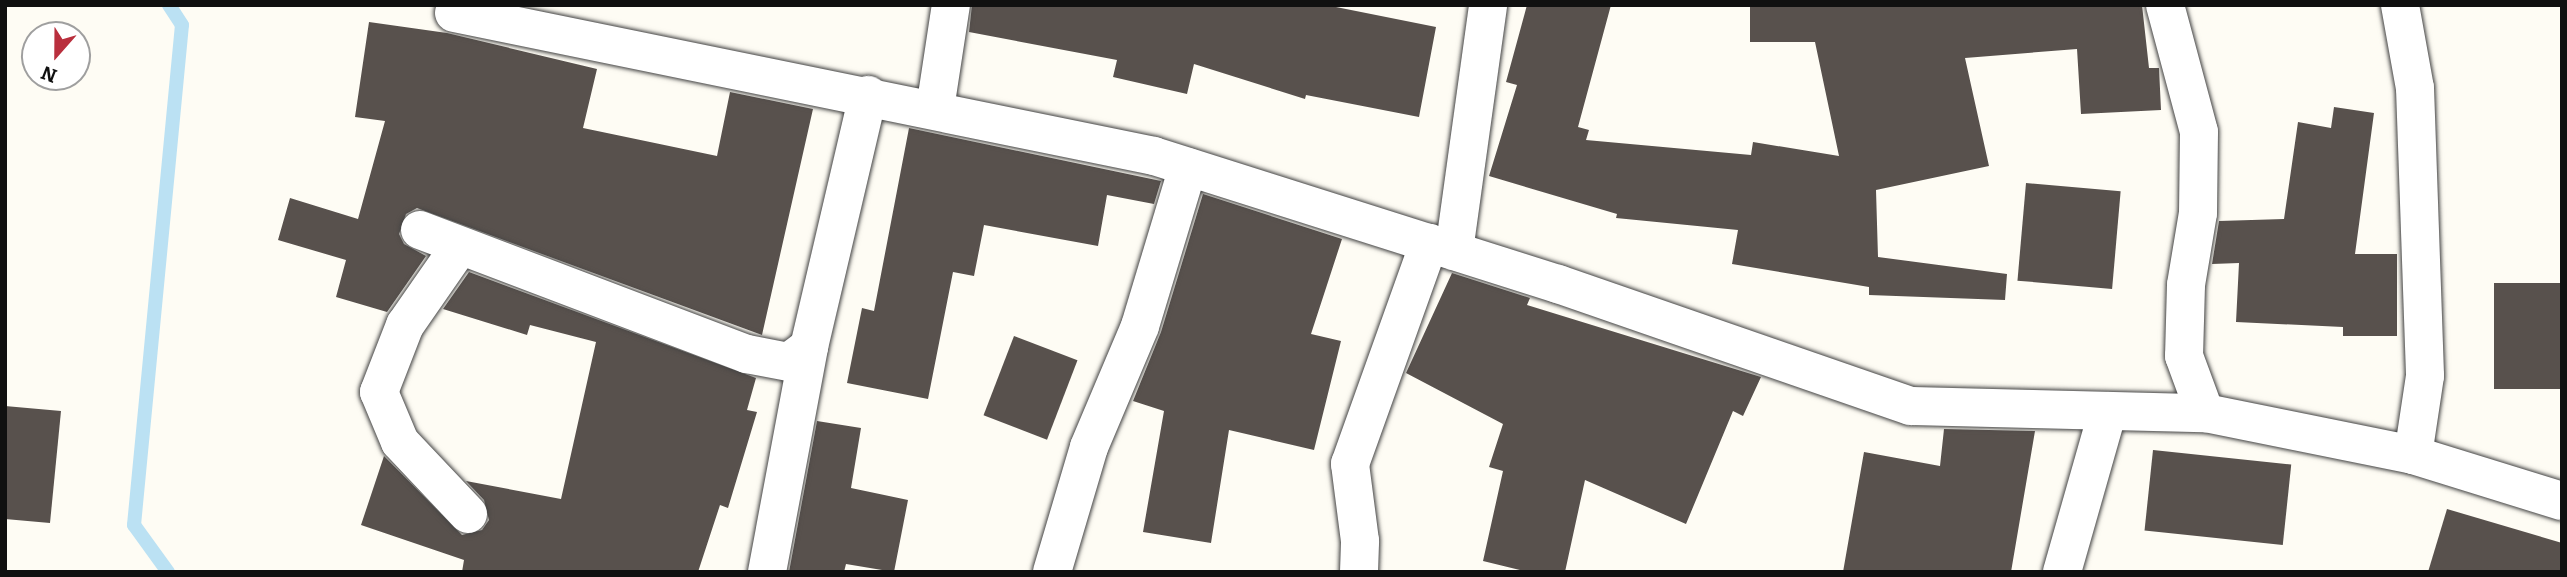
<!DOCTYPE html>
<html>
<head>
<meta charset="utf-8">
<style>
	body { margin:0 }
	#map { position:relative; width:2567px; height:577px; overflow:hidden; background:#fefcf4; font-family:Bitter,serif }
	div>[style] { position:absolute }
	[style*='--x'] { left:calc(var(--x)*1px); top:calc(var(--y)*1px); width:calc(var(--w)*1px); rotate:calc(var(--a)*1deg) }
	.stream>* { height:14px; margin:-7px; padding:0 7px; transform-origin:7px; border-radius:7px; background:#bbe1f3 }
	.building>* { inset:0; background:#58514d; transform-origin:0 0 }
	.roads { filter:drop-shadow(0 0 2px #434343) drop-shadow(0 0 2px #434343) }
	.minor>* { height:38px; margin:-19px; padding:0 19px; transform-origin:19px; border-radius:19px; background:#fff }
	span { translate:-50% -50%; white-space:nowrap; text-align:center; line-height:1.15; -webkit-text-stroke:7px #fff; paint-order:stroke }
	.frame { position:absolute; inset:0; border:7px solid #101010; pointer-events:none }
	.north { position:absolute; left:21px; top:21px; width:70px; height:70px; box-sizing:border-box; background:#fff; border:2px solid #9f9f9f; border-radius:50%; rotate:201deg; font-size:19px; font-weight:700; line-height:28px; text-align:center; color:#101010 }
	.north::after { content:''; display:block; margin:auto; width:24px; height:32px; background:#b92f3d; clip-path:polygon(50% 0,100% 100%,50% 72%,0 100%) }
</style>
</head>
<body>
<div id="map">
	<div class="stream">
		<i style="--x:168;--y:572;--w:58;--a:-125.9"></i>
		<i style="--x:134;--y:525;--w:502;--a:-84.52"></i>
		<i style="--x:182;--y:25;--w:24;--a:-123"></i>
	</div>
	<div class="building">
		<i style="clip-path:polygon(972px 5px,1326px 5px,1436px 27px,1419px 117px,1306px 95px,1305px 99px,1194px 64px,1187px 94px,1113px 77px,1117px 60px,969px 32px)"></i>
		<i style="clip-path:polygon(1527px 5px,1611px 5px,1578px 127px,1589px 130px,1586px 140px,1751px 155px,1753px 142px,1839px 156px,1815px 42px,1750px 42px,1750px 5px,2142px 5px,2149px 68px,2159px 68px,2161px 110px,2081px 114px,2077px 49px,1965px 58px,1989px 166px,1876px 190px,1878px 257px,2007px 274px,2005px 300px,1869px 295px,1869px 287px,1732px 264px,1738px 230px,1616px 218px,1617px 214px,1489px 176px,1517px 85px,1506px 82px)"></i>
		<i style="clip-path:polygon(369px 22px,447px 33px,597px 69px,583px 128px,717px 156px,730px 92px,813px 109px,762px 335px,417px 208px,406px 214px,399px 234px,404px 244px,426px 256px,387px 312px,336px 297px,346px 260px,278px 240px,290px 198px,358px 219px,385px 121px,355px 117px)"></i>
		<i style="clip-path:polygon(2334px 107px,2374px 113px,2355px 254px,2397px 254px,2397px 336px,2343px 336px,2343px 327px,2236px 322px,2239px 263px,2212px 264px,2219px 221px,2284px 219px,2298px 122px,2331px 128px)"></i>
		<i style="clip-path:polygon(909px 128px,1161px 181px,1154px 204px,1107px 195px,1098px 246px,984px 225px,974px 276px,953px 272px,928px 399px,847px 383px,862px 308px,874px 311px)"></i>
		<i style="left:2026px;top:183px;width:95px;height:98px;rotate:5deg"></i>
		<i style="clip-path:polygon(1203px 194px,1342px 239px,1311px 334px,1341px 341px,1314px 450px,1229px 430px,1211px 543px,1143px 532px,1164px 411px,1133px 401px,1161px 332px)"></i>
		<i style="clip-path:polygon(469px 272px,756px 378px,747px 410px,757px 412px,728px 508px,720px 505px,698px 572px,462px 572px,464px 560px,361px 525px,384px 456px,462px 535px,482px 530px,489px 520px,484px 500px,466px 481px,561px 499px,596px 342px,530px 325px,527px 335px,443px 309px)"></i>
		<i style="clip-path:polygon(1452px 273px,1530px 298px,1527px 305px,1761px 377px,1743px 416px,1733px 411px,1686px 524px,1585px 480px,1565px 572px,1528px 572px,1483px 561px,1503px 471px,1489px 467px,1503px 424px,1406px 373px)"></i>
		<i style="left:2562px;top:283px;width:106px;height:68px;rotate:90deg"></i>
		<i style="left:1014px;top:336px;width:68px;height:85px;rotate:21deg"></i>
		<i style="clip-path:polygon(5px 406px,61px 411px,50px 523px,5px 519px)"></i>
		<i style="clip-path:polygon(817px 421px,861px 428px,851px 488px,908px 500px,894px 572px,846px 564px,844px 572px,789px 572px)"></i>
		<i style="clip-path:polygon(1944px 429px,2035px 431px,2011px 572px,1843px 572px,1864px 452px,1940px 466px)"></i>
		<i style="left:2153px;top:450px;width:139px;height:81px;rotate:6deg"></i>
		<i style="clip-path:polygon(2447px 509px,2562px 543px,2562px 572px,2428px 572px)"></i>
	</div>
	<div class="roads">
		<div class="minor">
			<i style="--x:2165;--y:5;--w:131;--a:75"></i>
			<i style="--x:2199;--y:132;--w:81;--a:90.7"></i>
			<i style="--x:2198;--y:213;--w:73;--a:99.5"></i>
			<i style="--x:2186;--y:285;--w:71;--a:91.6"></i>
			<i style="--x:2184;--y:356;--w:61;--a:69.8"></i>
			<i style="--x:2400;--y:5;--w:84;--a:79.8"></i>
			<i style="--x:2415;--y:88;--w:288;--a:88"></i>
			<i style="--x:2425;--y:376;--w:80;--a:98.6"></i>
			<i style="--x:454;--y:13;--w:714;--a:11.55"></i>
			<i style="--x:1154;--y:156;--w:424;--a:17.6"></i>
			<i style="--x:1558;--y:284;--w:373;--a:19.1"></i>
			<i style="--x:1911;--y:406;--w:294;--a:1.4"></i>
			<i style="--x:2205;--y:413;--w:212;--a:11.4"></i>
			<i style="--x:2413;--y:455;--w:156;--a:17.2"></i>
			<i style="--x:935;--y:109;--w:105;--a:-81.3"></i>
			<i style="--x:420;--y:230;--w:350;--a:20.8"></i>
			<i style="--x:747;--y:354;--w:43;--a:10.8"></i>
			<i style="--x:789;--y:362;--w:25;--a:-37"></i>
			<i style="--x:460;--y:246;--w:96;--a:124.8"></i>
			<i style="--x:405;--y:325;--w:72;--a:111.2"></i>
			<i style="--x:379;--y:392;--w:54;--a:67.2"></i>
			<i style="--x:400;--y:442;--w:99;--a:46.6"></i>
			<i style="--x:1454;--y:251;--w:248;--a:-82.1"></i>
			<i style="--x:767;--y:572;--w:229;--a:-79.4"></i>
			<i style="--x:809;--y:347;--w:259;--a:-76.8"></i>
			<i style="--x:1052;--y:572;--w:130;--a:-73.5"></i>
			<i style="--x:1089;--y:447;--w:131;--a:-67.1"></i>
			<i style="--x:1140;--y:326;--w:166;--a:-73.2"></i>
			<i style="--x:1359;--y:572;--w:31;--a:-88"></i>
			<i style="--x:1360;--y:541;--w:78;--a:-97.4"></i>
			<i style="--x:1350;--y:464;--w:235;--a:-70.3"></i>
			<i style="--x:2062;--y:572;--w:167;--a:-74.1"></i>
		</div>
	</div>
	<div class="frame"></div>
	<div class="north">N</div>
</div>
</body>
</html>
